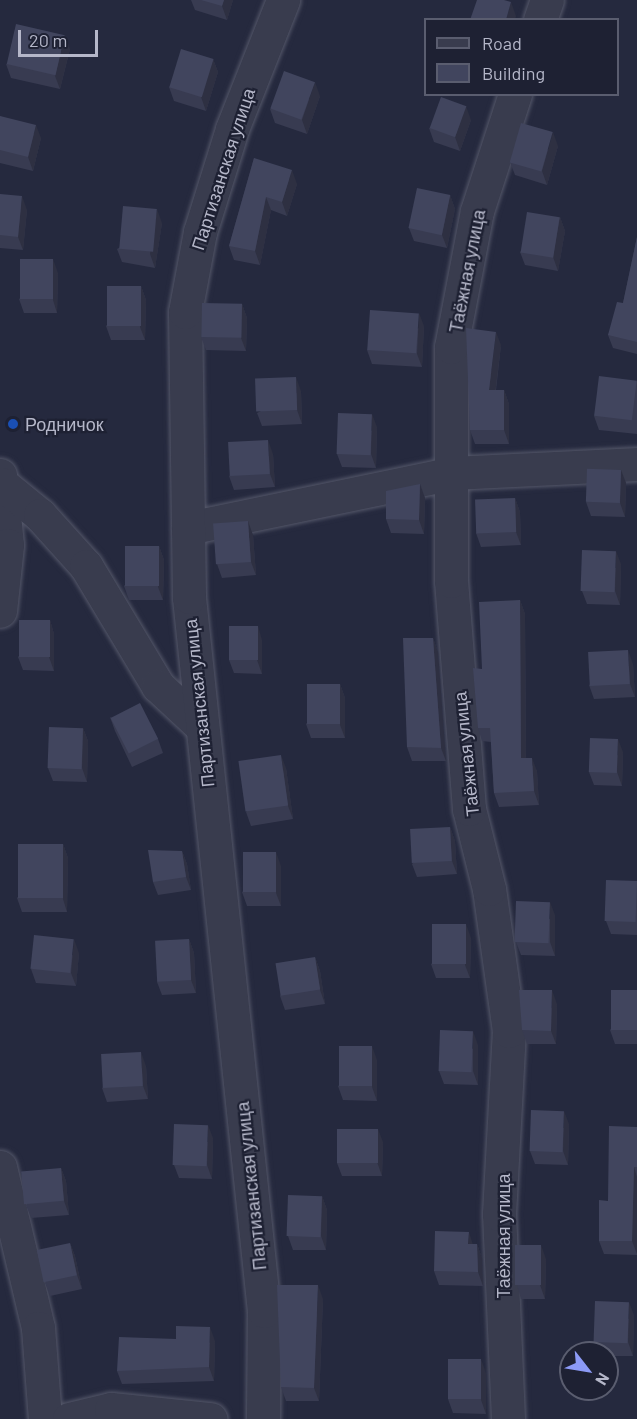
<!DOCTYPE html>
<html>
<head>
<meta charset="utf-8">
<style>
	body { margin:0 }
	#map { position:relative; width:637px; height:1419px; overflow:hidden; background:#25293e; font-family:Barlow,sans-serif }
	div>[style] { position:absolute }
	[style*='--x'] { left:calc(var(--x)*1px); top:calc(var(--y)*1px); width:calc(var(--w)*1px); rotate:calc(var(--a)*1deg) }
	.roads { filter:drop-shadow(0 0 2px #545769) drop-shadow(0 0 2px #545769) }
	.minor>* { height:33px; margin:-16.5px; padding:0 16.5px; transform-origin:16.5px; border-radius:16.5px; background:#393c4e }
	.wall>* { inset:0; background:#383b51 }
	.shaded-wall>* { inset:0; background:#2e3042 }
	.building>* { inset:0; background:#41455e; transform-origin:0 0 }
	.dots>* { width:16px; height:16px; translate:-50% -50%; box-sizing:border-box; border:3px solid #1e2133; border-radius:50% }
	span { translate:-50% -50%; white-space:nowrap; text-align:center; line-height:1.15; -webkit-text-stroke:4.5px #1e2133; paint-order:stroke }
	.street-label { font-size:18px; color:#b5b7c9 }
	.poi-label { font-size:18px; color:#b5b7c9 }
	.left { translate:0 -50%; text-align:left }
	.legend { position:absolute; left:424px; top:18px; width:195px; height:78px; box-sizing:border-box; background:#1e2133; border:2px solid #5a5d6f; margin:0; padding:8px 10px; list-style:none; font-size:18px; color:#b5b7c9 }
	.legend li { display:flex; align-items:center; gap:12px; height:30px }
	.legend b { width:30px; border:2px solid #5a5d6f }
	.north { position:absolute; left:559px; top:1341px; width:60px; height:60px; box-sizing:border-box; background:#1e2133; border:2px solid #5a5d6f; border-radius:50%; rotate:121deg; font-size:16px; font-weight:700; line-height:24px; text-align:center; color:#b5b7c9 }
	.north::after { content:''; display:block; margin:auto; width:21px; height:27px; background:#8c9af6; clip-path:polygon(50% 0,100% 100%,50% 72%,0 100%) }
	.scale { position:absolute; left:18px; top:30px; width:80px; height:27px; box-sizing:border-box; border:3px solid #b5b7c9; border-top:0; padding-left:8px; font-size:18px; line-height:21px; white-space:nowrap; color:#b5b7c9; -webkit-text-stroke:4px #1e2133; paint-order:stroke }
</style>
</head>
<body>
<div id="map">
	<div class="roads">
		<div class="minor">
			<i style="--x:540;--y:20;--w:21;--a:-71"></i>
			<i style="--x:0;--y:475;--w:70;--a:84.3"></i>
			<i style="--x:7;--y:545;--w:66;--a:96.1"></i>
			<i style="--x:2;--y:484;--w:49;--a:39.2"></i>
			<i style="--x:40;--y:515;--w:69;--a:48"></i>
			<i style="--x:86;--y:566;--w:140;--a:59"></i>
			<i style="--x:158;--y:686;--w:57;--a:42.9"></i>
			<i style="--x:188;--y:528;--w:271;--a:-11.7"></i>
			<i style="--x:453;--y:473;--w:184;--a:-2.8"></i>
			<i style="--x:0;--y:1167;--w:165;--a:76.7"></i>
			<i style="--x:38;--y:1328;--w:91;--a:85.6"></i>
			<i style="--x:69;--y:1419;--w:43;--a:-13.4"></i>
			<i style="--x:111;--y:1409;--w:100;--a:5.8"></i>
			<i style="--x:263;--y:1419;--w:108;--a:-89.5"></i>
			<i style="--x:264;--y:1311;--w:718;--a:-96"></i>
			<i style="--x:189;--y:597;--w:285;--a:-90.8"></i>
			<i style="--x:185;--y:312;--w:81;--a:-79.4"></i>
			<i style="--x:200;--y:232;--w:108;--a:-72.7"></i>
			<i style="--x:232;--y:129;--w:139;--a:-68.4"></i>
			<i style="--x:508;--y:1419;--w:205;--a:-92.5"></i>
			<i style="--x:499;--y:1214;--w:183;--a:-86.9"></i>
			<i style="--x:509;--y:1031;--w:143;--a:-98"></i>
			<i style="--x:489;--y:889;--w:82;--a:-104"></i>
			<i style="--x:469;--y:809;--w:229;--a:-94.5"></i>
			<i style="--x:451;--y:581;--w:234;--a:-90"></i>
			<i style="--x:451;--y:347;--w:138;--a:-79.2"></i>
			<i style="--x:477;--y:211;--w:123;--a:-72"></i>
		</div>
	</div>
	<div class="wall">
		<i style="clip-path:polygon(191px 0,233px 0,227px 20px,195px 10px)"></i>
		<i style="clip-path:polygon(70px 49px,60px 89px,11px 78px,6px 64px)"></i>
		<i style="clip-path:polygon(213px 59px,218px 72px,206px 111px,174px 101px,169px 87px)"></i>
		<i style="clip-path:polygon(320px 96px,307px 134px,275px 123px,270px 109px)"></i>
		<i style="clip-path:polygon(0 116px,41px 138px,33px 171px,0 163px)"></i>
		<i style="clip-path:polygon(471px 120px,460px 151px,434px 142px,429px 128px)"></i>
		<i style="clip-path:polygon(558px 146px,547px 185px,515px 175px,510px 162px)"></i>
		<i style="clip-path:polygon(254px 158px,297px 184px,287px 216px,271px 210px,260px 265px,234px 260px,229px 246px)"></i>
		<i style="clip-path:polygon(0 194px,27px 210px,23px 250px,0 248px)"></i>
		<i style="clip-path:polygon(450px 195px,455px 209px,447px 248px,414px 241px,409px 228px)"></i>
		<i style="clip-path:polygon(560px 217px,565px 231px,558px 271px,525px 265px,520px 252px)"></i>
		<i style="clip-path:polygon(162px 223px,155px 268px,122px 262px,117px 249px)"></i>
		<i style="clip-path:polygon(637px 237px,637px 354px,613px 348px,608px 335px,623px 303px)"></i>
		<i style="clip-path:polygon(58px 273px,57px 313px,24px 313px,19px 299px)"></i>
		<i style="clip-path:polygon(141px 286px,146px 300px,145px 340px,111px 340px,106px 326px)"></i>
		<i style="clip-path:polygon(242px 304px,247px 318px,246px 351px,206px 350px,201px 337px)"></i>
		<i style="clip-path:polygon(424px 326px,422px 367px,372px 364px,367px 350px)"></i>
		<i style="clip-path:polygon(501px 345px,496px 390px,504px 390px,509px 404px,509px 444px,475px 444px,470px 430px)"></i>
		<i style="clip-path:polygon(637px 381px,637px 434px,599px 430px,594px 416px)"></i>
		<i style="clip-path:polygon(301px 391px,302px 424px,262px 426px,257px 413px)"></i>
		<i style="clip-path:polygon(377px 427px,376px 468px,342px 467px,337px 454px)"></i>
		<i style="clip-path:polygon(273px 454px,275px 487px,234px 490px,229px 476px)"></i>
		<i style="clip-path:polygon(621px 470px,626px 483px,625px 517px,591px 516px,586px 502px)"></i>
		<i style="clip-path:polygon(420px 484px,425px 498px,424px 534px,391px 533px,386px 519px)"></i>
		<i style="clip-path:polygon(515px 498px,520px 512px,521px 545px,481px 547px,476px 533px)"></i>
		<i style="clip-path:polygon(253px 535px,256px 575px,222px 578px,217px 564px)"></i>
		<i style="clip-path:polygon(159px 546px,164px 560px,163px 600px,129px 600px,124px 586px)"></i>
		<i style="clip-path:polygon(621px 564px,620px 605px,587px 604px,582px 591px)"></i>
		<i style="clip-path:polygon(520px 600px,525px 614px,526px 758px,537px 771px,539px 805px,499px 807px,494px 793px,491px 742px,482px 741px,478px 728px,482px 669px)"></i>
		<i style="clip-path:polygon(50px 620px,54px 634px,54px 671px,23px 670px,18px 657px)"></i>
		<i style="clip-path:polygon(433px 638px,438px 652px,446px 761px,412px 761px,407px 747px)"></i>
		<i style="clip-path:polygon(262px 640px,262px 674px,234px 673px,229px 660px)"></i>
		<i style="clip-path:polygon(633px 664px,635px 697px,594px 699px,589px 685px)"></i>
		<i style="clip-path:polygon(340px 684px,345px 698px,345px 738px,311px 738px,306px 724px)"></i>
		<i style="clip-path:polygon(110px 717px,158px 739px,163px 753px,132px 767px,115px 731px)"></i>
		<i style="clip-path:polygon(83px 728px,88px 741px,87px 782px,53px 781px,48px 768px)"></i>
		<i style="clip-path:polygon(623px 752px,622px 786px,594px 785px,589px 772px)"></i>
		<i style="clip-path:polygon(286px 768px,293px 819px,251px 826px,246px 812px)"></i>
		<i style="clip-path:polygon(450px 827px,455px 841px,457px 874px,417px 877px,412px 864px)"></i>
		<i style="clip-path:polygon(63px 844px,68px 858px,67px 912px,22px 912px,17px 898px)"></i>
		<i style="clip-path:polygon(182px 851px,187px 864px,191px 890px,158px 895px,153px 882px)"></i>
		<i style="clip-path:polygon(281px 866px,281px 906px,247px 906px,242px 892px)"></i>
		<i style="clip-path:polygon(637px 881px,637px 935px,611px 934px,606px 921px)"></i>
		<i style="clip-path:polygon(555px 915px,555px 956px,521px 955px,516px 942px)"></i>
		<i style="clip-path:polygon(471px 938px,470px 978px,436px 978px,431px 964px)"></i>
		<i style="clip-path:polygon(189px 939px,194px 953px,196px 993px,162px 995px,157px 982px)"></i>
		<i style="clip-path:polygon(79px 953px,76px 986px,36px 983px,31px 969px)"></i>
		<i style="clip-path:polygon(315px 957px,320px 971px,325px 1004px,285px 1010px,280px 996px)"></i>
		<i style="clip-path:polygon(637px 990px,637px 1044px,615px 1044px,610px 1030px)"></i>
		<i style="clip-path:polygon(557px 1004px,556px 1044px,527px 1044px,522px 1030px)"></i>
		<i style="clip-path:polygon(478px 1045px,478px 1085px,444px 1084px,439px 1071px)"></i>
		<i style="clip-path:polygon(377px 1060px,377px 1101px,343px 1100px,338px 1086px)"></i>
		<i style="clip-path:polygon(146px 1066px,148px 1099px,107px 1102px,102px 1088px)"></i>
		<i style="clip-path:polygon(569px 1124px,568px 1165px,535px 1164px,530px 1151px)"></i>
		<i style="clip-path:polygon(637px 1127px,637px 1255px,604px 1254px,599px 1241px,608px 1201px)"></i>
		<i style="clip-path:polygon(213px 1138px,212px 1179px,179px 1178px,174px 1165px)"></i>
		<i style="clip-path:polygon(383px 1142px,382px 1176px,342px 1176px,337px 1163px)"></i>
		<i style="clip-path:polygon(61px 1168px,66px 1181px,69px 1215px,31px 1218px,26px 1205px)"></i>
		<i style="clip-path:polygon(322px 1196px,327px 1210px,326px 1250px,293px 1250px,288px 1236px)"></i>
		<i style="clip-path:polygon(70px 1243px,75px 1256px,82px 1289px,50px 1296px,45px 1283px)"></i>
		<i style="clip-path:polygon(473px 1244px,477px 1244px,482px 1258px,483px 1286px,439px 1285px,434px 1271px)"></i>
		<i style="clip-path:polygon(546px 1259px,545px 1299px,521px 1299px,517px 1285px)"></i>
		<i style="clip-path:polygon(323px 1299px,319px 1401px,286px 1401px,281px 1387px)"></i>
		<i style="clip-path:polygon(634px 1315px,633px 1356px,607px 1356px,607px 1353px,599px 1353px,594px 1342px)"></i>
		<i style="clip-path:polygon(215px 1341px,214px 1381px,122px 1384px,117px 1371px)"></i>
		<i style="clip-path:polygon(486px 1373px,486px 1414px,453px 1413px,448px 1399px)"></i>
	</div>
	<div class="shaded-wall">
		<i style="clip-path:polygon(224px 0,233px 0,227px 20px,222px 6px)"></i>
		<i style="clip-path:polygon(511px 2px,516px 16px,515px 20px,506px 20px)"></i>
		<i style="clip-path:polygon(65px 35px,70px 49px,60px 89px,55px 76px)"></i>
		<i style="clip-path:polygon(213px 59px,218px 72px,206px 111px,201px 97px)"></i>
		<i style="clip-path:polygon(315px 82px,320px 96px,307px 134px,302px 120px)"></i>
		<i style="clip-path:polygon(466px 106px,471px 120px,460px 151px,455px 137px)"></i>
		<i style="clip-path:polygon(36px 125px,41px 138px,33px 171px,28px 157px)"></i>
		<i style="clip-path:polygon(553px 132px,558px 146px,547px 185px,542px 171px)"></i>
		<i style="clip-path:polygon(292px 170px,297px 184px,287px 216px,282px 202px)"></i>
		<i style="clip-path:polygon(450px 195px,455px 209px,447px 248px,442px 235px)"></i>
		<i style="clip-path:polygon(22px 196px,27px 210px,23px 250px,18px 237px)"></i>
		<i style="clip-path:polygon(266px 197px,271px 210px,260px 265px,255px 251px)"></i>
		<i style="clip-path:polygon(157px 209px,162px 223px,155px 268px,150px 254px)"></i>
		<i style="clip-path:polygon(560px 217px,565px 231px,558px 271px,553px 257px)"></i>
		<i style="clip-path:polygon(53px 259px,58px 273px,57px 313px,53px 300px)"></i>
		<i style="clip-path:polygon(141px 286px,146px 300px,145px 340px,140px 327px)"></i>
		<i style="clip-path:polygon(242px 304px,247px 318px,246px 351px,241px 338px)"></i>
		<i style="clip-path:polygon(419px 313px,424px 326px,422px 367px,417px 354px)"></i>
		<i style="clip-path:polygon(496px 332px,501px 345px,494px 403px,489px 390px)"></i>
		<i style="clip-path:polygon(296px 377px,301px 391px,302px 424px,297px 410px)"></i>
		<i style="clip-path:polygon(504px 390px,509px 404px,509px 444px,504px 430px)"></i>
		<i style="clip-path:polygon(372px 414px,377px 427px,376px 468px,371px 454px)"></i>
		<i style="clip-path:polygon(268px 440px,273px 454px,275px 487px,270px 474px)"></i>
		<i style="clip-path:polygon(621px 470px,626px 483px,625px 517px,620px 503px)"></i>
		<i style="clip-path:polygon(420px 484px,425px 498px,424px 534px,419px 520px)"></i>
		<i style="clip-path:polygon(515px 498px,520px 512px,521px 545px,516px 532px)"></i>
		<i style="clip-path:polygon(248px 521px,253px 535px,256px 575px,251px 562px)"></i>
		<i style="clip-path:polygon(159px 546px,164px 560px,163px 600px,158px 587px)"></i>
		<i style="clip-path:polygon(616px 551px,621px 564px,620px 605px,615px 591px)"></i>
		<i style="clip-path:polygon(520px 600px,525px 614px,526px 772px,521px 758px)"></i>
		<i style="clip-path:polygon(50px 620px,54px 634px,54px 671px,49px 657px)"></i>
		<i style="clip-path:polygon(258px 626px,262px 640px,262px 674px,257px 660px)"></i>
		<i style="clip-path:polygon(433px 638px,438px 652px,446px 761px,441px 748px)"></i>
		<i style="clip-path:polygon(628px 650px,633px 664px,635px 697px,630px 684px)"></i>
		<i style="clip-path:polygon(340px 684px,345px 698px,345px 738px,340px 725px)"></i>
		<i style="clip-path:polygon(83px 728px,88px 741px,87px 782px,82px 768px)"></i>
		<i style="clip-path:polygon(618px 739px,623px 752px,622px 786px,617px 772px)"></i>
		<i style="clip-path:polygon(281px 755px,286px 768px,293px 819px,288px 806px)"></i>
		<i style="clip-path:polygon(532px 758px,537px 771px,539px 805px,534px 791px)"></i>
		<i style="clip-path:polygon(450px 827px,455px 841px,457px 874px,452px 861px)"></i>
		<i style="clip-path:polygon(63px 844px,68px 858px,67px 912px,63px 899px)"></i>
		<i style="clip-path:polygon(182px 851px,187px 864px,191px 890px,186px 877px)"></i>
		<i style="clip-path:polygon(276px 852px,281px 866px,281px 906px,276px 893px)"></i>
		<i style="clip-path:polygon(550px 902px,555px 915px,555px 956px,550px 942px)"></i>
		<i style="clip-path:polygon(466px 924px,471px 938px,470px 978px,465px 965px)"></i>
		<i style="clip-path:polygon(74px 939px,79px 953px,76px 986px,71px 973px)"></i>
		<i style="clip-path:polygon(189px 939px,194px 953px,196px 993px,191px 980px)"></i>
		<i style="clip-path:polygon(315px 957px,320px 971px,325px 1004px,320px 990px)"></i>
		<i style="clip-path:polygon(552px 990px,557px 1004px,556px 1044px,551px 1031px)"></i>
		<i style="clip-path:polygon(473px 1031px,478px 1045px,478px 1085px,473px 1071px)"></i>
		<i style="clip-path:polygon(372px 1046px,377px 1060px,377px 1101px,372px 1087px)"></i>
		<i style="clip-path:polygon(141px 1052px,146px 1066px,148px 1099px,143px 1086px)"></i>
		<i style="clip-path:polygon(564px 1111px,569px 1124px,568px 1165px,563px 1151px)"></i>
		<i style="clip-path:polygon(208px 1125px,213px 1138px,212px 1179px,207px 1165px)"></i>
		<i style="clip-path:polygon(378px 1129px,383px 1142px,382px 1176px,377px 1162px)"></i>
		<i style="clip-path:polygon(634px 1167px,637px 1177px,637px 1254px,632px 1241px)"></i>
		<i style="clip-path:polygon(61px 1168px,66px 1181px,69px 1215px,64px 1201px)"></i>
		<i style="clip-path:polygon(322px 1196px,327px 1210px,326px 1250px,321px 1236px)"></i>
		<i style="clip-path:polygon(469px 1232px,473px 1245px,468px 1244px)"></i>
		<i style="clip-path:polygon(70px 1243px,75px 1256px,82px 1289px,77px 1275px)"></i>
		<i style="clip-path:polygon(477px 1244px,482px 1258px,483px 1286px,478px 1272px)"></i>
		<i style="clip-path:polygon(541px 1245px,546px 1259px,545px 1299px,540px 1285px)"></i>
		<i style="clip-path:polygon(318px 1285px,323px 1299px,319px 1401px,314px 1388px)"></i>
		<i style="clip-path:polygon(629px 1302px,634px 1315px,633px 1356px,628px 1342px)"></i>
		<i style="clip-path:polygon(210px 1327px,215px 1341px,214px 1381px,209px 1367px)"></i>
		<i style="clip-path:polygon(481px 1359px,486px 1373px,486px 1414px,481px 1400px)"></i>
	</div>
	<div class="building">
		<i style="clip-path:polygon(201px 0,224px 0,222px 6px)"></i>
		<i style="clip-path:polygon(477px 0,504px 0,511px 2px,506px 20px,470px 20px)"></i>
		<i style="left:16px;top:24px;width:50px;height:41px;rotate:13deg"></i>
		<i style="left:181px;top:49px;width:34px;height:40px;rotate:17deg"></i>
		<i style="left:284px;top:71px;width:33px;height:40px;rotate:20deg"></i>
		<i style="left:441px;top:97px;width:27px;height:33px;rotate:20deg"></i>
		<i style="clip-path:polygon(0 116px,36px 125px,28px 157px,0 150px)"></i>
		<i style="left:521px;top:123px;width:33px;height:41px;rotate:16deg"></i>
		<i style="clip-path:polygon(254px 158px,292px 170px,282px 202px,266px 197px,255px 251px,229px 246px)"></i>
		<i style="left:417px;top:188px;width:34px;height:41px;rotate:12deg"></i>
		<i style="clip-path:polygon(0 194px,22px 196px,18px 237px,0 235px)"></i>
		<i style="left:123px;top:206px;width:34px;height:43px;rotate:5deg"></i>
		<i style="left:527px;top:212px;width:33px;height:41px;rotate:9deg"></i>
		<i style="clip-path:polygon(637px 237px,637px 342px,608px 335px,617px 302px,623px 303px)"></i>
		<i style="left:20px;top:259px;width:33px;height:40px"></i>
		<i style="left:107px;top:286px;width:34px;height:40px"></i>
		<i style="left:202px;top:303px;width:40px;height:34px;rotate:1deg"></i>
		<i style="left:370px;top:310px;width:49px;height:40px;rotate:4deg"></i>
		<i style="clip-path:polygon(466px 328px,496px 332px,489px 390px,504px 390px,504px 430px,470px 430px)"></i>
		<i style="left:599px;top:376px;width:38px;height:40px;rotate:7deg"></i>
		<i style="left:296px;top:377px;width:33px;height:41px;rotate:88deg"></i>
		<i style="left:338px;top:413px;width:34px;height:41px;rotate:2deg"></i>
		<i style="left:268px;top:440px;width:34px;height:40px;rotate:87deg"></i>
		<i style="left:621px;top:470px;width:33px;height:34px;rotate:92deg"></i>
		<i style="clip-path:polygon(420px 484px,419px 520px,386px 519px,386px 491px)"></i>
		<i style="left:515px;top:498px;width:34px;height:40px;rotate:88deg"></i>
		<i style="left:248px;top:521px;width:41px;height:35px;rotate:86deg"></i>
		<i style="left:125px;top:546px;width:34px;height:40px"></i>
		<i style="left:582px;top:550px;width:34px;height:41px;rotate:2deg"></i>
		<i style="clip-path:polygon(520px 600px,521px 758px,532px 758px,534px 791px,494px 793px,490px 728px,478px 728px,473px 668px,482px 669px,479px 602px)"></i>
		<i style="left:19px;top:620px;width:31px;height:37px"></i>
		<i style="left:229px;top:626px;width:29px;height:34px"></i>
		<i style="clip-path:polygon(403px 638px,433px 638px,441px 748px,407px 747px)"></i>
		<i style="left:628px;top:650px;width:34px;height:40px;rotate:87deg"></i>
		<i style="left:307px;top:684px;width:33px;height:40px"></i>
		<i style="left:140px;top:703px;width:40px;height:33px;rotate:63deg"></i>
		<i style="left:49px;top:727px;width:34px;height:41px;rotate:2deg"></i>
		<i style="left:590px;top:738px;width:28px;height:34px;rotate:2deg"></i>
		<i style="left:281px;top:755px;width:51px;height:43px;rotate:82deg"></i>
		<i style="left:450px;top:827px;width:34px;height:40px;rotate:87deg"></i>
		<i style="left:18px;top:844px;width:45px;height:54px"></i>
		<i style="clip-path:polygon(148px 850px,182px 851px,186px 877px,153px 882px)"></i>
		<i style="left:243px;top:852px;width:33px;height:40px"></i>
		<i style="left:606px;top:880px;width:31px;height:41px;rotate:2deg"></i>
		<i style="left:516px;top:901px;width:34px;height:41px;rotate:2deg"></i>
		<i style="left:432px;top:924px;width:34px;height:40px"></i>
		<i style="left:34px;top:935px;width:40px;height:34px;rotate:6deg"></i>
		<i style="left:189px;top:939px;width:41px;height:34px;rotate:87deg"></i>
		<i style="left:315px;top:957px;width:33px;height:40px;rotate:81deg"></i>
		<i style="clip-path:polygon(519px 990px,552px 990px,551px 1031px,522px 1030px)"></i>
		<i style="left:611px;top:990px;width:26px;height:40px"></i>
		<i style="left:440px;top:1030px;width:33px;height:41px;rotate:2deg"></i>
		<i style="left:339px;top:1046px;width:33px;height:40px"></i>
		<i style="left:141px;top:1052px;width:34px;height:40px;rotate:87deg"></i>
		<i style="left:531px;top:1110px;width:33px;height:41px;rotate:2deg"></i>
		<i style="left:174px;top:1124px;width:34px;height:41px;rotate:2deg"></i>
		<i style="clip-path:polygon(609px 1126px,637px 1127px,637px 1167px,634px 1167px,632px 1241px,599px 1241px,599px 1200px,608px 1201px)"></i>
		<i style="left:337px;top:1129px;width:41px;height:34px"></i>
		<i style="left:61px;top:1168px;width:33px;height:40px;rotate:85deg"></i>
		<i style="left:288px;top:1195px;width:34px;height:41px;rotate:2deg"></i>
		<i style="clip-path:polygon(435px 1231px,469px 1232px,468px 1244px,477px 1244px,478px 1272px,434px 1271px)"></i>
		<i style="left:70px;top:1243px;width:33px;height:34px;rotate:78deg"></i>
		<i style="left:515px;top:1245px;width:26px;height:40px"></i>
		<i style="clip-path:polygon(277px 1285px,318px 1285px,314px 1388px,281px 1387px)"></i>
		<i style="left:595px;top:1301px;width:34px;height:41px;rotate:2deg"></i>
		<i style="clip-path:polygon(176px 1326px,210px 1327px,209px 1367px,117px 1371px,119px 1337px,176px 1339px)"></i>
		<i style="left:448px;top:1359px;width:33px;height:40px"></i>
	</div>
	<div class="dots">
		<i style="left:13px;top:424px;background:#1a4fb4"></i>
	</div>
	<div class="street-label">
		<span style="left:223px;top:169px;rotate:-72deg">Партизанская улица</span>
		<span style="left:467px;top:271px;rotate:-79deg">Таёжная улица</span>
		<span style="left:199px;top:703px;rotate:-96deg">Партизанская улица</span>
		<span style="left:466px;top:754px;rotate:-96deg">Таёжная улица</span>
		<span style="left:251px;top:1186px;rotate:-96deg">Партизанская улица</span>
		<span style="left:503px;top:1236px;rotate:-90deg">Таёжная улица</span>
	</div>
	<div class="poi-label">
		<span class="left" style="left:25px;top:424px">Родничок</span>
	</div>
	<ul class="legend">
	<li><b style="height:8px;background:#393c4e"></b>Road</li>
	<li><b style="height:16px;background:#41455e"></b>Building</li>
	</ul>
	<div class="north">N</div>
	<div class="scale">20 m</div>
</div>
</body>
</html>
